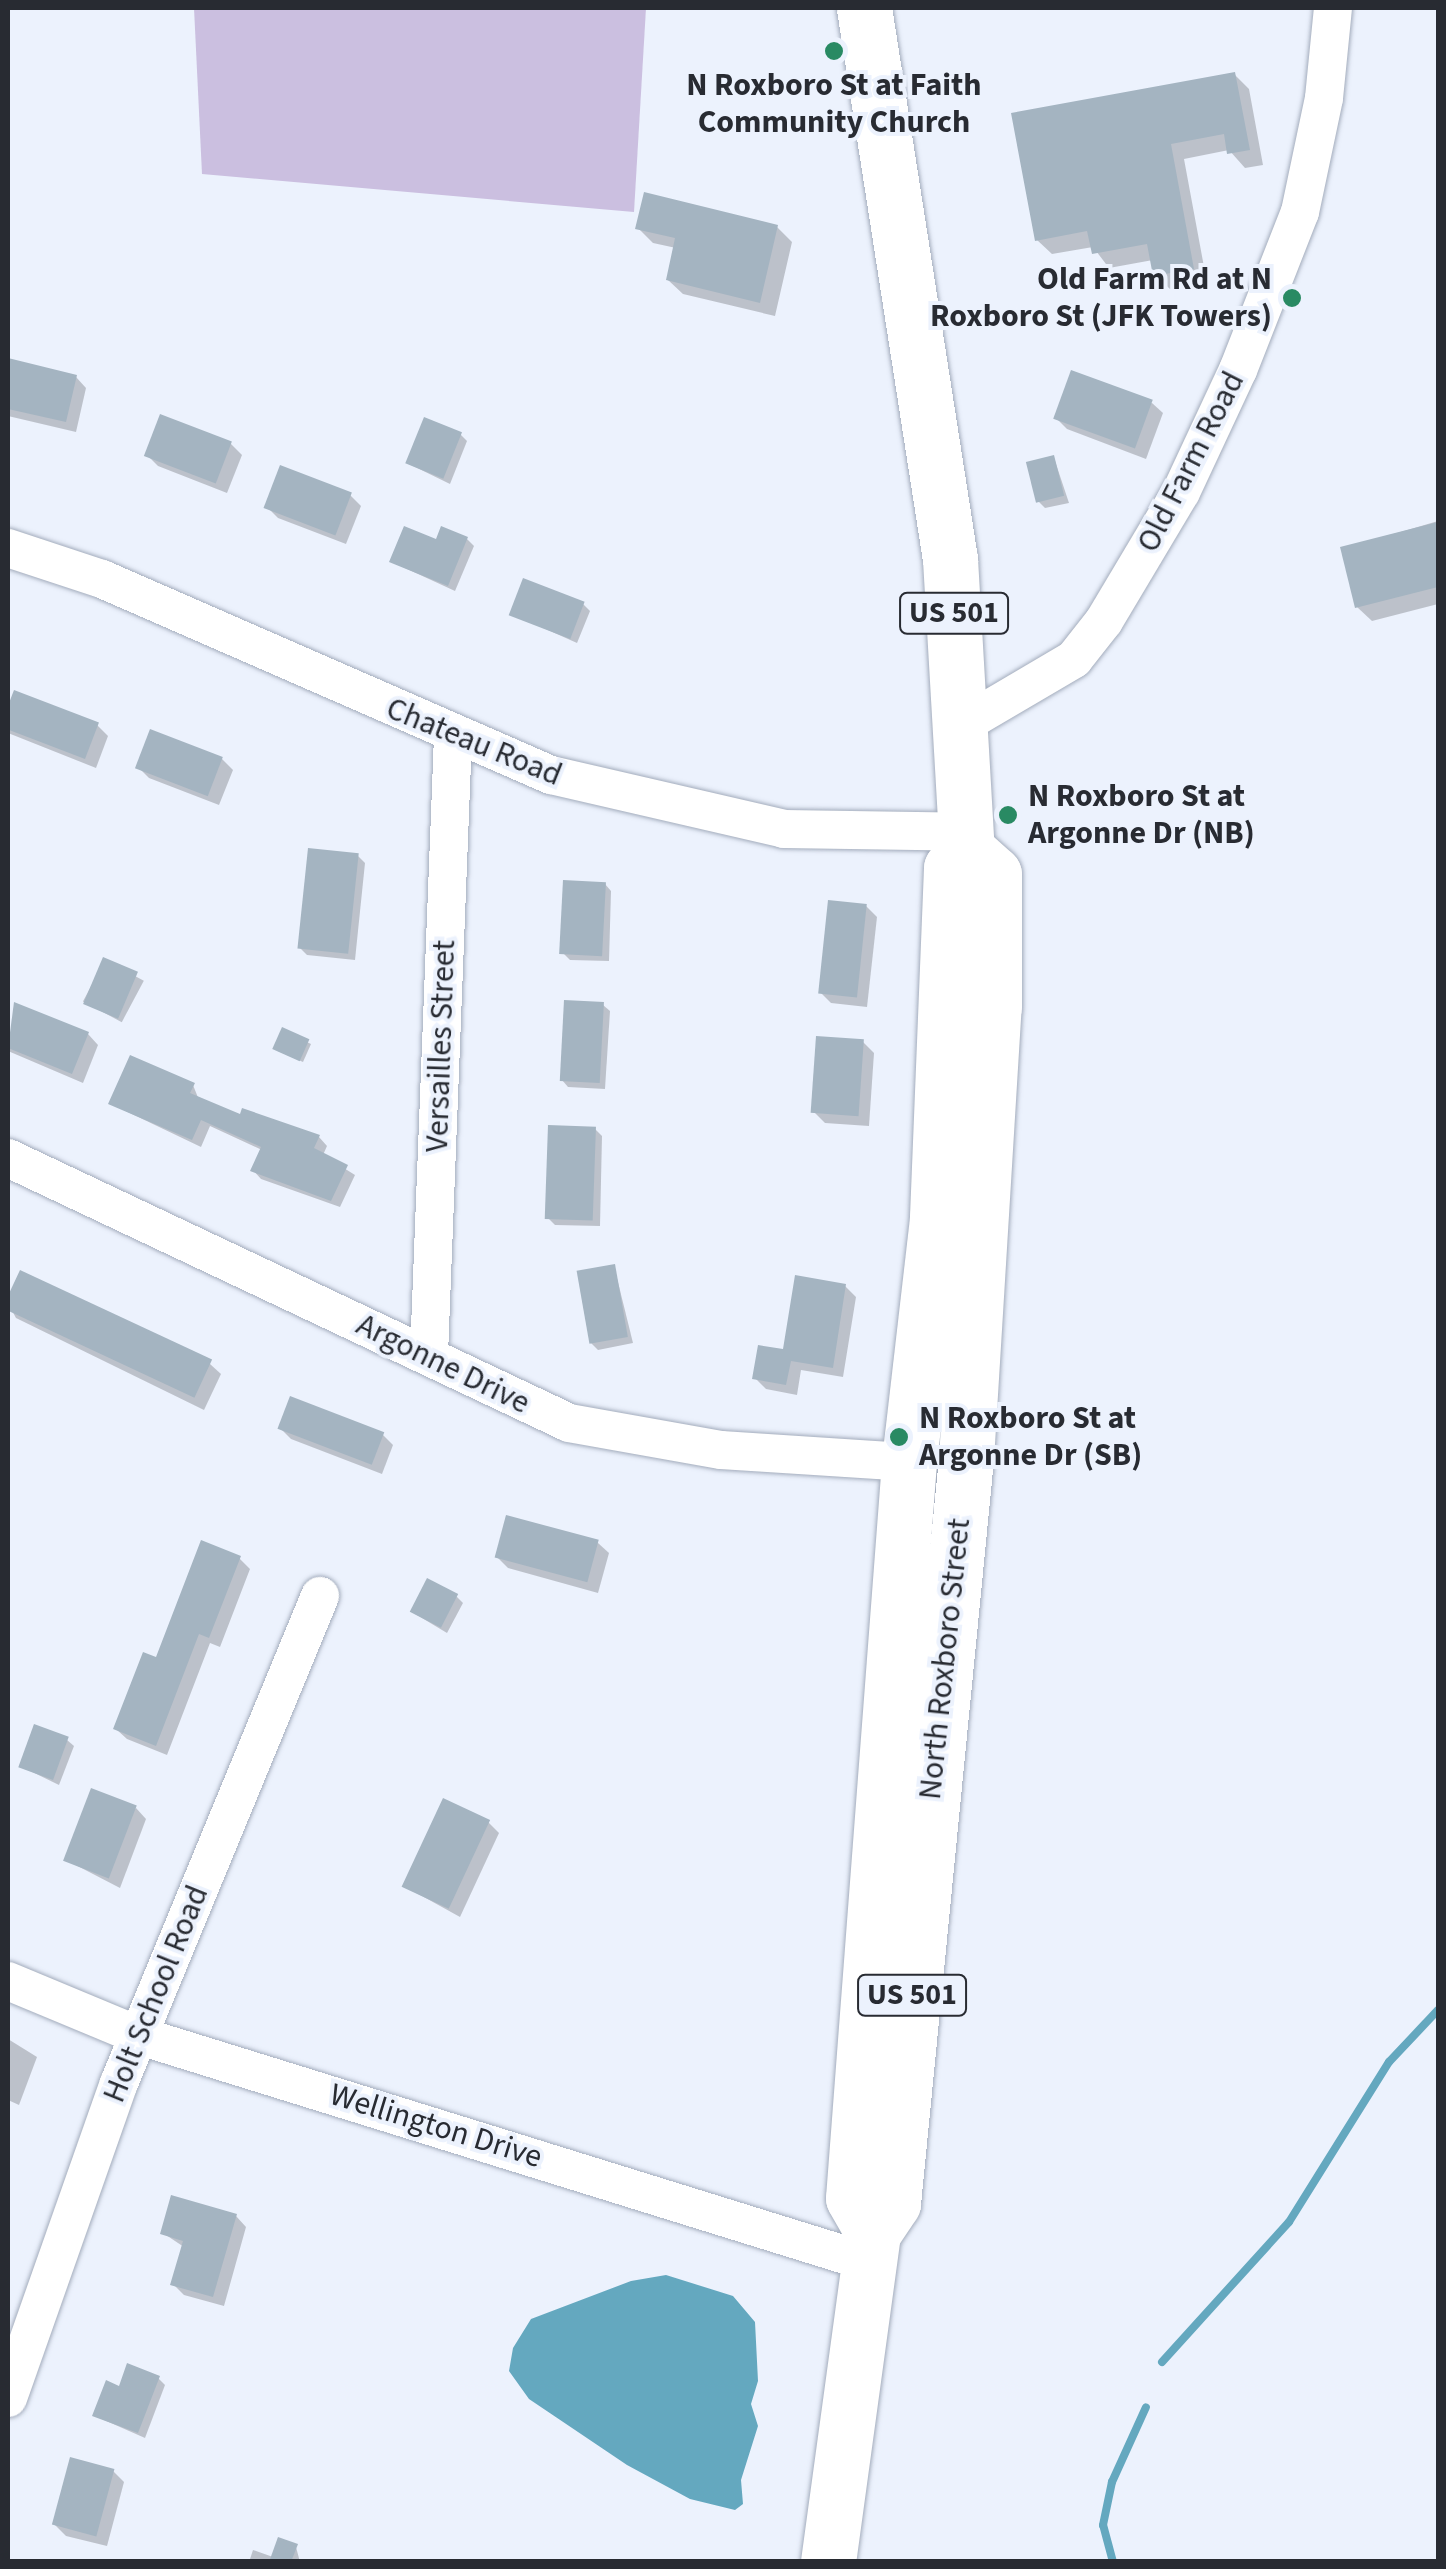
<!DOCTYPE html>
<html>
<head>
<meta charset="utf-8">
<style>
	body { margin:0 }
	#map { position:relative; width:1446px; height:2569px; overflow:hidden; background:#ecf2fd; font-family:"Source Sans 3",sans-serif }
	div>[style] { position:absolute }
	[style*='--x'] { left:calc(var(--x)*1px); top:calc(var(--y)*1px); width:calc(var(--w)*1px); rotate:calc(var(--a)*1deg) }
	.green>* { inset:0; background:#cbbfe0 }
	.water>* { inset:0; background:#64a8bf }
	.shadow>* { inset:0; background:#0003; transform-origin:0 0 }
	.stream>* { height:8px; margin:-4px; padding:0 4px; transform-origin:4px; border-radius:4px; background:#64a8bf }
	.building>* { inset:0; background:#a4b4c1; transform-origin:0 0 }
	.roads { filter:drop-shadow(0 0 2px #a3acbc) drop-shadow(0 0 2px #a3acbc) }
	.minor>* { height:38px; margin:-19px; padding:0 19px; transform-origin:19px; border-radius:19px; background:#fff }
	.highway>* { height:55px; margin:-27.5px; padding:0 27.5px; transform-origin:27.5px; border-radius:27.5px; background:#fff }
	.dots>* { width:28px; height:28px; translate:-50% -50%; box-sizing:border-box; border:5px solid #ecf2fd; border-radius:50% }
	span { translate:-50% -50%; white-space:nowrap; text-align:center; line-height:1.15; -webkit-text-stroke:8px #ecf2fd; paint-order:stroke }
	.shield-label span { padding:2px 8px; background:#ecf2fd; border:2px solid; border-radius:8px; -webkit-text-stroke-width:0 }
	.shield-label { font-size:30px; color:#282b32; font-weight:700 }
	.poi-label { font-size:32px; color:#282b32; font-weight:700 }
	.right { translate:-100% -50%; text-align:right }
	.left { translate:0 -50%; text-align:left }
	.street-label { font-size:32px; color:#282b32 }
	.frame { position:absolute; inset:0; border:10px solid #282b32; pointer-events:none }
</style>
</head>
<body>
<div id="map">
	<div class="green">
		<i style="clip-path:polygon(194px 8px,646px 8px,634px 212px,202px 174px)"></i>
	</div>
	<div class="water">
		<i style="clip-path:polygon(666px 2275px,733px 2296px,755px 2322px,758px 2381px,751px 2404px,758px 2426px,741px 2480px,743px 2504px,735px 2510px,690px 2499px,627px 2465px,529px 2399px,509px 2371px,513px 2348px,531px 2319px,631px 2281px)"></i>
	</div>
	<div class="shadow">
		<i style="clip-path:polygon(1234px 74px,1249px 89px,1263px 165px,1245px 168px,1229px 150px,1184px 159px,1207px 283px,1170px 289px,1155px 275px,1153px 260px,1109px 268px,1093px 247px,1052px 254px,1037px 240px)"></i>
		<i style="clip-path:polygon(777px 227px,792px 242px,775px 316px,683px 294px,668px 280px,676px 248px,653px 243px,638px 228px)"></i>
		<i style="clip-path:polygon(8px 361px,76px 377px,86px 388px,76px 432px,8px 416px)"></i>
		<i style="clip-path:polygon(1152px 403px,1163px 413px,1146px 459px,1067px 429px,1056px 418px)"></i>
		<i style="clip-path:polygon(460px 434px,467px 441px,450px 484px,409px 464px)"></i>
		<i style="clip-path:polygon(231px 444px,242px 455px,227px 493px,158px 466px,147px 455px)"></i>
		<i style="clip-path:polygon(1054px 458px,1069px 503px,1045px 508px,1038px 501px)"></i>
		<i style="clip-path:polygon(350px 495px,361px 506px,346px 544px,278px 518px,267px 507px)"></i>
		<i style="clip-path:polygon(1438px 521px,1438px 604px,1372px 621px,1357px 607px,1343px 549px)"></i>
		<i style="clip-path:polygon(467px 539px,474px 546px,455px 591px,392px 562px,437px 542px)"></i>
		<i style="clip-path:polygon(583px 604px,590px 611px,577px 643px,512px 614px)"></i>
		<i style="clip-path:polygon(16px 693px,97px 725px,108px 736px,96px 768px,8px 733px,8px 704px)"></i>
		<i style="clip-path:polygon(222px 759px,233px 770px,219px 805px,149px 778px,138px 767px)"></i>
		<i style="clip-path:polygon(358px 856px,365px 863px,355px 960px,307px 955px,300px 948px)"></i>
		<i style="clip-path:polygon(605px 884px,611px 891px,609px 961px,570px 960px,563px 953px)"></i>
		<i style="clip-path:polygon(866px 906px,877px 917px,867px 1007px,831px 1003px,820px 992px)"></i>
		<i style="left:105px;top:960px;width:44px;height:47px;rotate:28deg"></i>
		<i style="clip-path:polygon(603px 1005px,610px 1011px,605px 1089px,568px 1087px,562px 1080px)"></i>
		<i style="clip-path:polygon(15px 1006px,88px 1034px,98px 1045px,83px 1083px,8px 1051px)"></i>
		<i style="clip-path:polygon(283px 1031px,311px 1044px,303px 1062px,278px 1051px)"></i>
		<i style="clip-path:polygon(863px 1042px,874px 1053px,869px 1126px,825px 1123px,814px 1112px)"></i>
		<i style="clip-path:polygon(193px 1085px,199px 1100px,241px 1118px,319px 1137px,327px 1146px,323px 1155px,355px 1175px,340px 1207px,261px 1179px,253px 1170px,262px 1150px,210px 1126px,201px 1147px,111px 1104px)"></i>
		<i style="clip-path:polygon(595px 1129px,602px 1136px,600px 1226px,555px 1225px,548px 1218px)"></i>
		<i style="clip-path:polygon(614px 1266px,633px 1343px,598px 1350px,591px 1343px)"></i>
		<i style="clip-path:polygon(22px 1274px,210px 1364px,221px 1374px,204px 1410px,16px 1318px,8px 1303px)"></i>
		<i style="clip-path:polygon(845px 1286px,856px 1297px,843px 1377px,801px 1370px,797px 1395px,766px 1389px,755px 1378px)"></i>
		<i style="clip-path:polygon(280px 1428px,382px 1434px,393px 1445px,382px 1474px,291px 1439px)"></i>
		<i style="clip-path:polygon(598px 1543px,609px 1553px,598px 1593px,508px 1568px,498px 1558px)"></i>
		<i style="clip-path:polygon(239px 1558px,250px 1569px,220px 1647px,210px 1643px,167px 1755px,127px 1739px,116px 1729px,157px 1660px)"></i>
		<i style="clip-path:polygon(456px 1596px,463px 1603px,447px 1633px,412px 1612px)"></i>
		<i style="clip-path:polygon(67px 1740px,74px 1746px,59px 1785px,20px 1766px)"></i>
		<i style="clip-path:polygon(136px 1808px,146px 1819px,120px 1888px,66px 1860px)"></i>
		<i style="clip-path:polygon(488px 1822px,499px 1833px,460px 1917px,404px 1886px)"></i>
		<i style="clip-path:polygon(8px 2039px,37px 2057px,19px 2105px,8px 2100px)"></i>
		<i style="clip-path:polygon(236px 2216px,246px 2227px,224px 2306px,184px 2295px,173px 2284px,184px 2247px,163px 2233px)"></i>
		<i style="clip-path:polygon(158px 2378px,165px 2385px,145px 2438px,95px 2416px,120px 2389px)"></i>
		<i style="clip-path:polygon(113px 2471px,124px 2482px,107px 2546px,66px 2536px,55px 2525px)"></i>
		<i style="clip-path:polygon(296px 2547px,300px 2562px,249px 2562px,253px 2550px,273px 2557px)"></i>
	</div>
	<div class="stream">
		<i style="--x:1162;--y:2362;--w:189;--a:-47.8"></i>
		<i style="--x:1289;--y:2222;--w:189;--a:-58"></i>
		<i style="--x:1389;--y:2062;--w:71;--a:-46.7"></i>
		<i style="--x:1113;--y:2562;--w:38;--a:-105"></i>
		<i style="--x:1103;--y:2525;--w:44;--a:-78.2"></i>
		<i style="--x:1112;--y:2482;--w:82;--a:-65.6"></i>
	</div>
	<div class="building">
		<i style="clip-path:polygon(1235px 72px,1250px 150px,1227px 154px,1224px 134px,1171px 144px,1194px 269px,1153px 276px,1147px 244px,1092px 254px,1087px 231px,1035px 241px,1011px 113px)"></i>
		<i style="clip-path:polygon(644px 192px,778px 225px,760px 303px,666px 280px,675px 238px,635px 229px)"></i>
		<i style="clip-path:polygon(8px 358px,77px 375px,66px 422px,8px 409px)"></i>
		<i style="left:1071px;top:370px;width:87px;height:52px;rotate:20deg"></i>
		<i style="left:160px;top:414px;width:77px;height:45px;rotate:21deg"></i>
		<i style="left:424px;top:417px;width:41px;height:50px;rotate:22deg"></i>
		<i style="left:1054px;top:455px;width:42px;height:29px;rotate:76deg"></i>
		<i style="left:280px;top:465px;width:77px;height:46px;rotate:21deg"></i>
		<i style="clip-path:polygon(1438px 522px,1438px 587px,1355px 608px,1340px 547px)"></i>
		<i style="clip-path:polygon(404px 526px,436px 539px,441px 526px,468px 537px,448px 586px,389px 562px)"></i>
		<i style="left:523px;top:578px;width:66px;height:40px;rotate:21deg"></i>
		<i style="left:14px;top:690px;width:91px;height:39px;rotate:21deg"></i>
		<i style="left:150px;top:729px;width:78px;height:42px;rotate:21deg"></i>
		<i style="left:308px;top:848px;width:51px;height:101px;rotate:6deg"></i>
		<i style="left:563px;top:880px;width:43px;height:74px;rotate:3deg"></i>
		<i style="left:828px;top:900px;width:39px;height:94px;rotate:6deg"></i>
		<i style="left:103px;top:957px;width:38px;height:51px;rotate:23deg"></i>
		<i style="left:564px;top:1000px;width:40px;height:81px;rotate:3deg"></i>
		<i style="clip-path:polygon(14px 1002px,89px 1032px,72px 1074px,8px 1048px)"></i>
		<i style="left:282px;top:1027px;width:30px;height:24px;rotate:24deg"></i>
		<i style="left:816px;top:1036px;width:48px;height:77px;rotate:4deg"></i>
		<i style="clip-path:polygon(130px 1055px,195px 1083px,190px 1093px,240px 1114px,242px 1108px,320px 1135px,314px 1148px,348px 1165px,331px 1201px,250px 1171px,261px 1147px,201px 1120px,192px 1140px,108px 1104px)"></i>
		<i style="left:548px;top:1125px;width:48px;height:94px;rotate:2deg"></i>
		<i style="left:615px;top:1264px;width:74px;height:39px;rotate:80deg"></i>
		<i style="left:20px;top:1270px;width:212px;height:42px;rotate:25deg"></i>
		<i style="clip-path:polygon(795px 1275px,846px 1284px,833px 1368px,791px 1361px,786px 1385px,752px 1379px,758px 1345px,783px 1349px)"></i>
		<i style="left:290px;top:1396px;width:101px;height:35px;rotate:21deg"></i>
		<i style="left:506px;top:1515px;width:96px;height:44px;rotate:15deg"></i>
		<i style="clip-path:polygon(201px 1540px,241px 1556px,209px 1638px,199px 1634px,156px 1746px,113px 1729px,143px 1652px,156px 1657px)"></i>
		<i style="left:427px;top:1578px;width:35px;height:38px;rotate:27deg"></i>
		<i style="left:34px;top:1724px;width:37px;height:46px;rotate:20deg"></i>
		<i style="left:91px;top:1788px;width:49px;height:78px;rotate:21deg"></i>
		<i style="left:443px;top:1798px;width:52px;height:98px;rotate:25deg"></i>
		<i style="clip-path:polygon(171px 2195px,237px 2214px,213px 2297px,170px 2285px,183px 2241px,160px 2234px)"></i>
		<i style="clip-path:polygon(127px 2363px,160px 2376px,138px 2433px,92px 2416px,106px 2380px,119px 2386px)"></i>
		<i style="left:70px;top:2457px;width:46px;height:70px;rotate:15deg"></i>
		<i style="clip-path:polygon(278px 2537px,298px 2544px,291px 2562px,269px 2562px)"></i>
	</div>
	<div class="roads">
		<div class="minor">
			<i style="--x:8;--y:548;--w:99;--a:18.3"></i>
			<i style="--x:102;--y:579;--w:490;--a:23.6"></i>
			<i style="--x:551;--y:775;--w:239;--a:13"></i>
			<i style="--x:784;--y:829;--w:182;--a:0.9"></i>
			<i style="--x:962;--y:725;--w:130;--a:-30.5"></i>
			<i style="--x:1074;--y:659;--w:48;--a:-51.7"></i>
			<i style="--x:1104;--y:621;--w:150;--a:-59.2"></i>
			<i style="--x:1181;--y:492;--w:135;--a:-65"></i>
			<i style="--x:1238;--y:370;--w:170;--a:-68.6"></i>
			<i style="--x:1300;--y:212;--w:116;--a:-78.1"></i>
			<i style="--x:1324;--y:98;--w:90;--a:-84.3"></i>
			<i style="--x:8;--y:1158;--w:620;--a:25.28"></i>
			<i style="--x:569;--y:1423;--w:154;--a:10.1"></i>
			<i style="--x:721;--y:1450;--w:188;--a:3.7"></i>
			<i style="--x:429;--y:1355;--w:618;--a:-87.78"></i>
			<i style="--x:8;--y:1981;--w:143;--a:22.6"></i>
			<i style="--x:140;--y:2036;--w:762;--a:17.25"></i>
			<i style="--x:8;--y:2398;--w:334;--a:-70.6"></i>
			<i style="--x:119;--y:2083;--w:527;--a:-67.57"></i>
		</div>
		<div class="highway">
			<i style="--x:864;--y:8;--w:558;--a:81.13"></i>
			<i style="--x:950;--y:559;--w:291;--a:86.7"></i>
			<i style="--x:967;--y:850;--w:24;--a:132"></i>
			<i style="--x:951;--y:868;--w:351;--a:92.3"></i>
			<i style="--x:937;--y:1219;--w:245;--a:96.6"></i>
			<i style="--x:909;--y:1462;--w:738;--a:94.35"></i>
			<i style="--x:853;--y:2198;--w:40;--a:60.3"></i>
			<i style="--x:828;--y:2562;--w:332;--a:-82.2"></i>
			<i style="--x:873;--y:2233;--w:36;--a:-56"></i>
			<i style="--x:893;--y:2203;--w:748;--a:-84.4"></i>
			<i style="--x:966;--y:1459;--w:453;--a:-86.5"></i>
			<i style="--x:994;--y:1007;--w:133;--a:-90"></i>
			<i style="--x:994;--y:874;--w:36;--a:-138"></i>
		</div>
	</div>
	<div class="dots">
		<i style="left:834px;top:51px;background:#298a63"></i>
		<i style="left:1292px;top:298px;background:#298a63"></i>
		<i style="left:1008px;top:815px;background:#298a63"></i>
		<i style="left:899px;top:1437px;background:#298a63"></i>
	</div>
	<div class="shield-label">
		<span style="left:954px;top:613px">US 501</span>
		<span style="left:912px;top:1995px">US 501</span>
	</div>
	<div class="poi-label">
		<span style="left:834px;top:104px">N Roxboro St at Faith<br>Community Church</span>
		<span class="right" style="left:1272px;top:298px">Old Farm Rd at N<br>Roxboro St (JFK Towers)</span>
		<span class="left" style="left:1028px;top:815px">N Roxboro St at<br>Argonne Dr (NB)</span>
		<span class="left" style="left:919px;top:1437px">N Roxboro St at<br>Argonne Dr (SB)</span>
	</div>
	<div class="street-label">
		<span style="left:1191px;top:462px;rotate:-63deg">Old Farm Road</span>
		<span style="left:474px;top:742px;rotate:22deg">Chateau Road</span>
		<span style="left:441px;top:1046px;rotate:-88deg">Versailles Street</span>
		<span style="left:443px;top:1364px;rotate:26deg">Argonne Drive</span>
		<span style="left:945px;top:1659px;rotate:-84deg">North Roxboro Street</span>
		<span style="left:156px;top:1994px;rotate:-68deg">Holt School Road</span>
		<span style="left:436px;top:2126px;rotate:17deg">Wellington Drive</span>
	</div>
	<div class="frame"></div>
</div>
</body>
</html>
